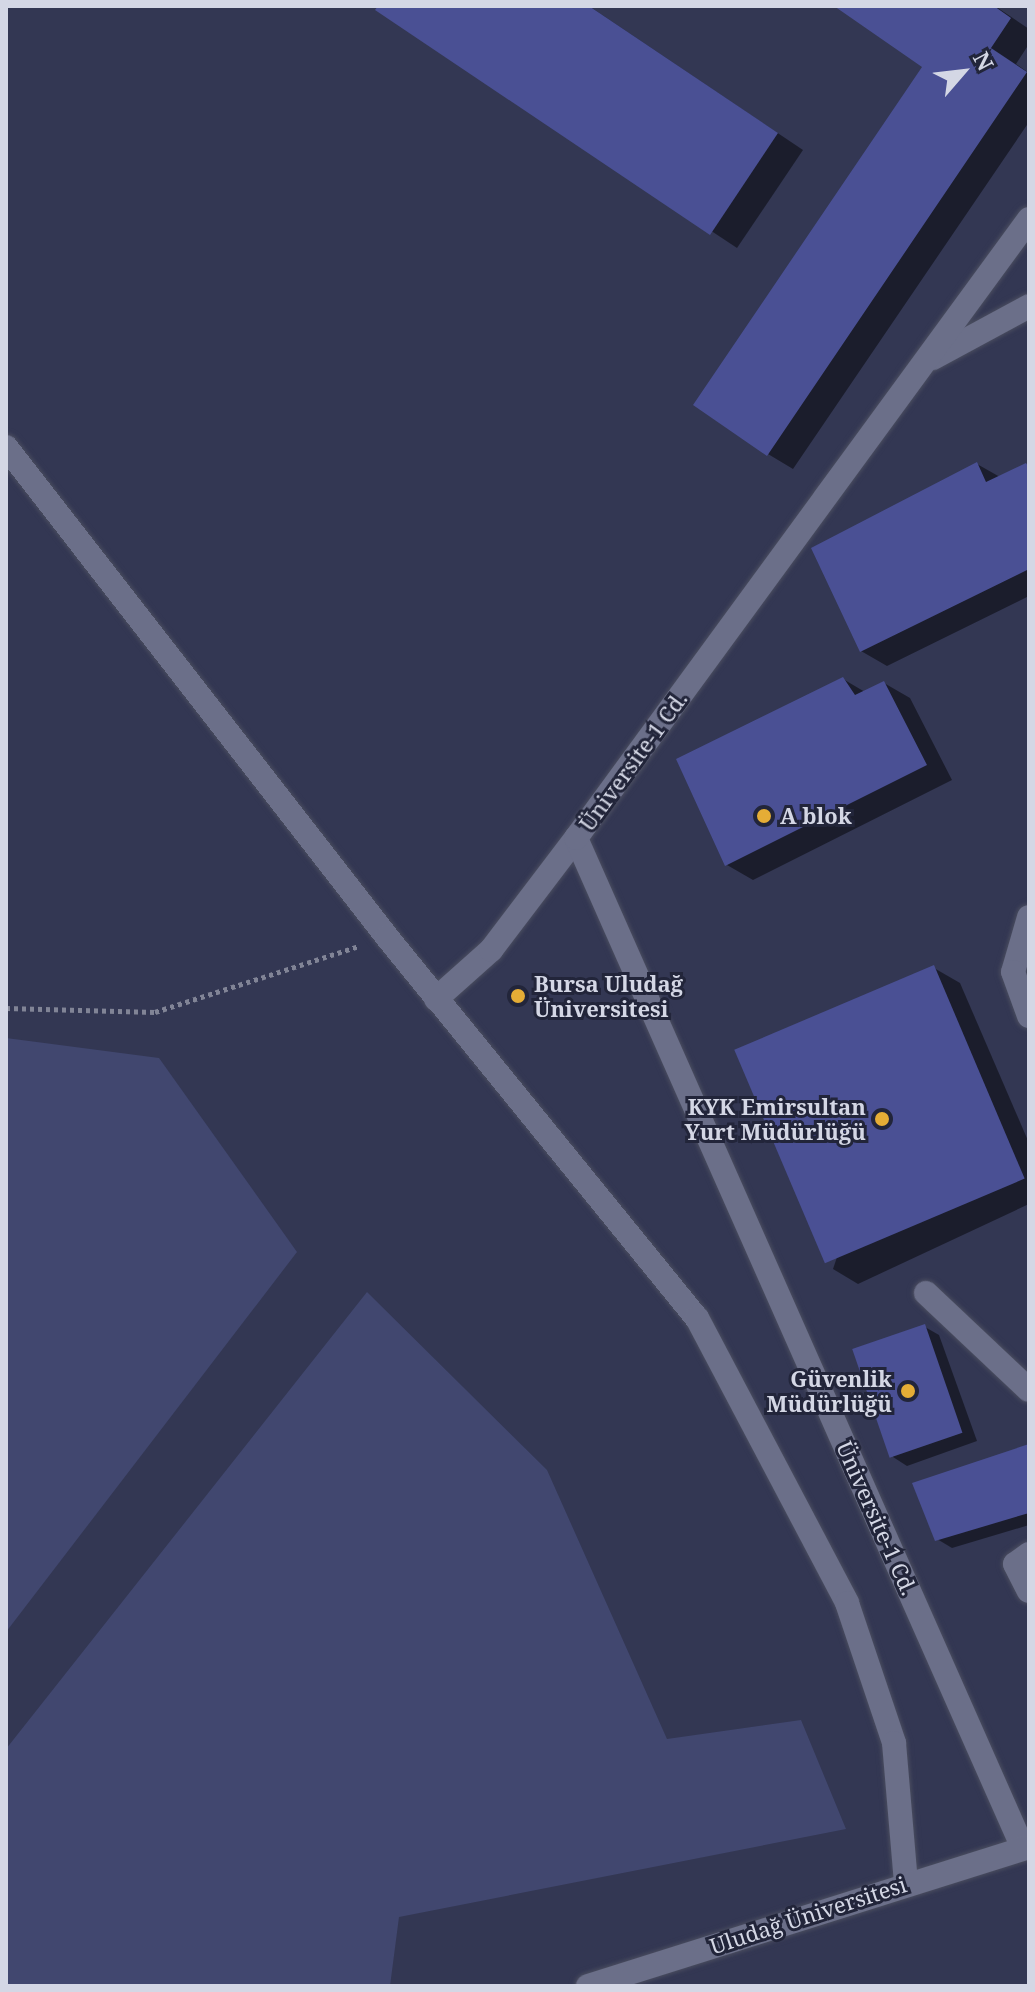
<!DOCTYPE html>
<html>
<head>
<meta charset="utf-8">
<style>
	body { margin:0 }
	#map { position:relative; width:1035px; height:1992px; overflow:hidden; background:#2b2f45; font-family:"Noto Serif",serif }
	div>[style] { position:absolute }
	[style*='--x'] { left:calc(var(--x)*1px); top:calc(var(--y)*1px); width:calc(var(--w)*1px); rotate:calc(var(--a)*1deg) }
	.built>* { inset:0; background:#333753; transform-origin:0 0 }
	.green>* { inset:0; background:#41476f }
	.shadow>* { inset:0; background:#0007 }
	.building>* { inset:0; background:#4a5094; transform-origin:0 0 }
	.path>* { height:5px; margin-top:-2.5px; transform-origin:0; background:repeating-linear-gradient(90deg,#818496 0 4px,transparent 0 8px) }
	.roads { filter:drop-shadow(0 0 2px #4a4d5f) drop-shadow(0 0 2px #4a4d5f) }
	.minor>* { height:24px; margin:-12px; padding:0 12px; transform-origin:12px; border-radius:12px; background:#6b6f89 }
	.tertiary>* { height:24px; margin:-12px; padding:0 12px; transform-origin:12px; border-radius:12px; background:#6b6f89 }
	.dots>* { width:22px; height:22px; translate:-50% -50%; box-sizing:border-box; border:4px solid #22253a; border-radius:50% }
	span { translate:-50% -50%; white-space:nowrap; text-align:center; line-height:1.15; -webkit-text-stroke:6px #22253a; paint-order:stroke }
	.street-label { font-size:22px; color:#d4d7e5 }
	.poi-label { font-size:22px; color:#d4d7e5; font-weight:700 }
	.left { translate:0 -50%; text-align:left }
	.right { translate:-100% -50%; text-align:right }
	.frame { position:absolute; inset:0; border:8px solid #d4d7e5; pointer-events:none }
	.north { position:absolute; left:923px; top:32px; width:80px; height:80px; -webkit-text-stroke:6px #22253a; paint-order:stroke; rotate:62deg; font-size:22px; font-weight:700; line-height:32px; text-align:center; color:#d4d7e5 }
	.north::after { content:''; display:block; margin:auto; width:28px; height:36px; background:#d4d7e5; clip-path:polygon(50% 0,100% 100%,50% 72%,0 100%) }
</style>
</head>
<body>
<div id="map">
	<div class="built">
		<i style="left:6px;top:6px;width:1023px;height:1980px"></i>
	</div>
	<div class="green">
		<i style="clip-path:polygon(6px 1038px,159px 1058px,297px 1252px,6px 1632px)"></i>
		<i style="clip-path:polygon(367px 1292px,547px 1470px,667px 1739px,801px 1720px,846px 1829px,399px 1917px,390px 1986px,6px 1986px,6px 1749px)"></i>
	</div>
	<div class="shadow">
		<i style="clip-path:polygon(380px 6px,589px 6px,803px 150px,737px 248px,378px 10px)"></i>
		<i style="clip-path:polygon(837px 6px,995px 6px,1029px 29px,1029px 44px,1016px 64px,1029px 73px,1029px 122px,793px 469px,768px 454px,925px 66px)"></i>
		<i style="clip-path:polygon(977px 464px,1000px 477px,1029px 467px,1029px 596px,887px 666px,861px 651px)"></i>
		<i style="clip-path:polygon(843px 679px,865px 692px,884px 683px,910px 698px,952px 780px,753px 880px,727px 865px)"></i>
		<i style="clip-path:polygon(934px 968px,960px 983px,1029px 1143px,1029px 1204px,858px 1284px,833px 1269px)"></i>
		<i style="clip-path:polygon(925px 1327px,939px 1335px,977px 1441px,907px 1466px,893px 1457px)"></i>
		<i style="clip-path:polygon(1029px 1446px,1029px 1525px,952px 1548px,937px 1539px)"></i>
	</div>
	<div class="building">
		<i style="clip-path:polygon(378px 6px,589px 6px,778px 133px,710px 235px,375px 10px)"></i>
		<i style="clip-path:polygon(834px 6px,994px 6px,1011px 18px,991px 48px,1027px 72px,767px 456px,693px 405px,922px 67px)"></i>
		<i style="clip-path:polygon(977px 462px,986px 482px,1026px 463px,1029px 468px,1029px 569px,860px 652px,811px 548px)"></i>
		<i style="clip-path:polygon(843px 677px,855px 695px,884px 681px,927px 765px,725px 866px,676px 759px)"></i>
		<i style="left:934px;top:965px;width:232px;height:217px;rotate:67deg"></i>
		<i style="left:925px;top:1324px;width:115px;height:77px;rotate:71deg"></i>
		<i style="clip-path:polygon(1029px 1444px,1029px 1513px,935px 1541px,912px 1483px)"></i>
	</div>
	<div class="path">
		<i style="--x:6;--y:1008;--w:149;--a:1.5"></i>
		<i style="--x:155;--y:1012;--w:214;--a:-17.9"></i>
	</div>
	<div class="roads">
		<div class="minor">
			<i style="--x:933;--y:358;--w:109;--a:-28.4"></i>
			<i style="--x:1029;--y:917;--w:57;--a:106.2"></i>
			<i style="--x:1013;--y:972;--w:47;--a:70"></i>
			<i style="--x:436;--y:999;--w:74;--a:-41.7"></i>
			<i style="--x:491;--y:950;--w:141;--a:-52.8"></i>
			<i style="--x:926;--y:1293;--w:141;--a:43.3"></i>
			<i style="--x:1029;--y:1554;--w:17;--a:144"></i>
			<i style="--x:1015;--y:1564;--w:30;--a:63"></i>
			<i style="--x:1022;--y:1846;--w:1102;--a:-113.87"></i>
			<i style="--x:576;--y:838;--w:767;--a:-53.8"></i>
		</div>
		<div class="tertiary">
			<i style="--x:6;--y:447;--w:621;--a:52.13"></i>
			<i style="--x:387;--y:937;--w:491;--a:50.9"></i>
			<i style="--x:697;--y:1318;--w:322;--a:62.2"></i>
			<i style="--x:847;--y:1603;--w:148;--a:71.4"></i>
			<i style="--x:894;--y:1743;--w:142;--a:85.1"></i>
			<i style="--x:588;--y:1986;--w:462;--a:-17.5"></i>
		</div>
	</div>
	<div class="dots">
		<i style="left:764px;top:816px;background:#e5ad36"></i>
		<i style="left:518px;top:996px;background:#e5ad36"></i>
		<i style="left:882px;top:1119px;background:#e5ad36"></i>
		<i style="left:908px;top:1391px;background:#e5ad36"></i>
	</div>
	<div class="street-label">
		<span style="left:633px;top:761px;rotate:-54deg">Üniversite-1 Cd.</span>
		<span style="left:877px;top:1518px;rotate:66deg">Üniversite-1 Cd.</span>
		<span style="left:808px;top:1915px;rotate:-18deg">Uludağ Üniversitesi</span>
	</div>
	<div class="poi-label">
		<span class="left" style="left:780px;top:816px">A blok</span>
		<span class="left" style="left:534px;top:996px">Bursa Uludağ<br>Üniversitesi</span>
		<span class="right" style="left:866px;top:1119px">KYK Emirsultan<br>Yurt Müdürlüğü</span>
		<span class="right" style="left:892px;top:1391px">Güvenlik<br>Müdürlüğü</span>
	</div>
	<div class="frame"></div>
	<div class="north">N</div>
</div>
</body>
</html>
